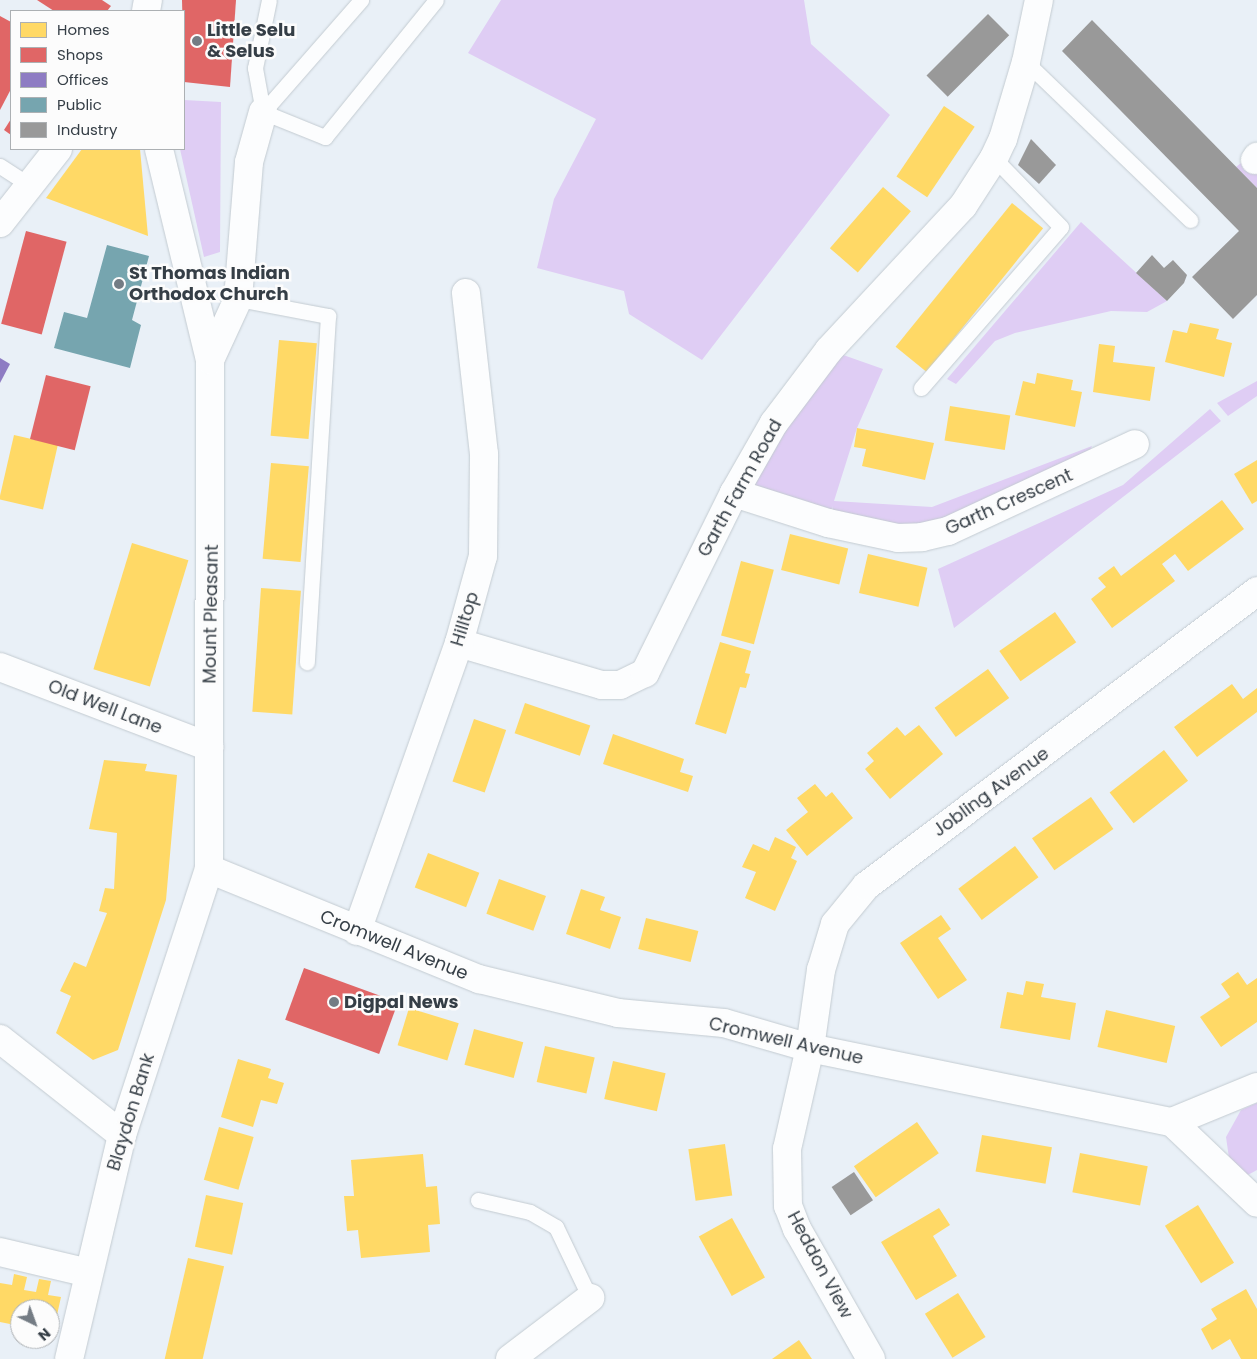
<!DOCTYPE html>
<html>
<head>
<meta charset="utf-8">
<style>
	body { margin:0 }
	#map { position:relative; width:1257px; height:1359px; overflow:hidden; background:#e9f0f7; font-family:Poppins,sans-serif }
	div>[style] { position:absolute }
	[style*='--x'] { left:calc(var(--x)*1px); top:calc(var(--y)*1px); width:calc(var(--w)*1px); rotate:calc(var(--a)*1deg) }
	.green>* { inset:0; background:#dfcdf4 }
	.homes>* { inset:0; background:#ffd966; transform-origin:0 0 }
	.shops>* { inset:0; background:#e06666; transform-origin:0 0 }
	.offices>* { inset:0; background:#8e7cc3 }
	.public>* { inset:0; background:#76a5af }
	.industry>* { inset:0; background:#999; transform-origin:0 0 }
	.roads { filter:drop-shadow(0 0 1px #c3cbd1) drop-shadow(0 0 1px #c3cbd1) }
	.service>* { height:15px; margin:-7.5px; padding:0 7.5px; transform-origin:7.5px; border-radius:7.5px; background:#fcfdfe }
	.minor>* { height:28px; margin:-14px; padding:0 14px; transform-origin:14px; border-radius:14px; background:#fcfdfe }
	.tertiary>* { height:28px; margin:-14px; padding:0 14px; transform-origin:14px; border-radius:14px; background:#fcfdfe }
	.dots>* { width:14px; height:14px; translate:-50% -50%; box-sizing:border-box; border:2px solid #fcfcfc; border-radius:50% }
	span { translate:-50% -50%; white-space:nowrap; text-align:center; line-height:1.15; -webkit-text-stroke:5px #fcfcfc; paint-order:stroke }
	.poi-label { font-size:18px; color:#353e46; font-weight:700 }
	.left { translate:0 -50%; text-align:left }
	.street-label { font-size:18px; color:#353e46 }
	.legend { position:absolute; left:10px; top:10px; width:175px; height:140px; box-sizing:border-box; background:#fcfcfc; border:1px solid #acb0b3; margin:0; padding:6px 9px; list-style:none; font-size:15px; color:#353e46 }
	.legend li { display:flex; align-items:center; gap:10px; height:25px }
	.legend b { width:25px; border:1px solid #acb0b3 }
	.north { position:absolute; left:10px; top:1299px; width:50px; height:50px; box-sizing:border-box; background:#fcfcfc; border:1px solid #acb0b3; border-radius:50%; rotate:138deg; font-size:14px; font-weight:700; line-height:20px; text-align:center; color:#353e46 }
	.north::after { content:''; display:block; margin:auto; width:18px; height:22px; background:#747c84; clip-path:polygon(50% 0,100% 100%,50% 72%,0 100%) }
</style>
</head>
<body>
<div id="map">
	<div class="green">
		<i style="clip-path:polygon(501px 0,804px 0,811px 44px,890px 115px,702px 360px,629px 314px,624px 291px,537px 268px,554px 199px,596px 119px,468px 53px)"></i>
		<i style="clip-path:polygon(184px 100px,221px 102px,220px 252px,204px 257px,180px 149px,184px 149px)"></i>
		<i style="clip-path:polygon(1257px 150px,1257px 188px,1236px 167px)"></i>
		<i style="clip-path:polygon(1081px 222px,1167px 301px,1147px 312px,1111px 311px,1015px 333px,995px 341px,956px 384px,947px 379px)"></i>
		<i style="clip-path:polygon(829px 350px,883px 369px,857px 428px,834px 501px,932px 507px,1092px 446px,1088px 456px,927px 527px,832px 516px,833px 506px,828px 523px,734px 493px)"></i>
		<i style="clip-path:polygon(1257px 381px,1257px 396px,1228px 416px,1217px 403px)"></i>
		<i style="clip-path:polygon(1210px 409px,1221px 421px,954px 628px,938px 569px,1123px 485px)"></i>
		<i style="clip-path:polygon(1257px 1103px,1257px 1170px,1244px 1177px,1229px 1158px,1226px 1137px,1241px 1110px)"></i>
	</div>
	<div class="homes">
		<i style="left:944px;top:106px;width:37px;height:85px;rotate:34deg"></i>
		<i style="clip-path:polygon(82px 149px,140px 149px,148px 236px,46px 198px)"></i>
		<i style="left:883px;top:187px;width:37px;height:81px;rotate:41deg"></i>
		<i style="left:1012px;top:203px;width:40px;height:185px;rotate:39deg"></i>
		<i style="clip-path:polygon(1190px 323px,1219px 329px,1216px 339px,1232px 343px,1224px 377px,1165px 362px,1173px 330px,1187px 333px)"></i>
		<i style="left:279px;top:340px;width:38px;height:96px;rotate:5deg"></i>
		<i style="clip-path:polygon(1099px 344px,1115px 346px,1113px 362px,1155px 367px,1150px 401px,1093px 392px)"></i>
		<i style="clip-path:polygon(1037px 373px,1073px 380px,1071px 390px,1082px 392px,1075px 427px,1015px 415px,1023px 381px,1035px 384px)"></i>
		<i style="left:950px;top:406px;width:61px;height:35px;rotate:9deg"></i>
		<i style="clip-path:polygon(857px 428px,934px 443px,925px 480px,862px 466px,866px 449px,854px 447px)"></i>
		<i style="left:14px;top:435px;width:45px;height:66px;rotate:13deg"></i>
		<i style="clip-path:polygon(1257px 460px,1257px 501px,1252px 504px,1234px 474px)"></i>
		<i style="left:271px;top:463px;width:38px;height:96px;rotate:5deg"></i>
		<i style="clip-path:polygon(1222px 500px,1244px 529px,1188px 571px,1175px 554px,1162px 564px,1175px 581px,1112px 628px,1091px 599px,1106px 587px,1098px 578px,1114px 566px,1121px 576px)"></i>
		<i style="left:790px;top:534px;width:60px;height:37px;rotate:14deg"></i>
		<i style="left:132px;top:543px;width:59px;height:132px;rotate:17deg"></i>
		<i style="left:868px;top:554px;width:61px;height:40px;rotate:13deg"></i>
		<i style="left:741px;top:561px;width:34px;height:77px;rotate:15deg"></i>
		<i style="left:261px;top:588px;width:40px;height:124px;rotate:4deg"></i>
		<i style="left:1055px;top:612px;width:37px;height:68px;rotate:55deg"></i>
		<i style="clip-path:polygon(720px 642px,751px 651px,745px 673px,750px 674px,746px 688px,740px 687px,726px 734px,695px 724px)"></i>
		<i style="left:988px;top:669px;width:36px;height:66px;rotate:54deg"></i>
		<i style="clip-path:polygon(1232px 684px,1243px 699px,1257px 688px,1257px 712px,1197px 757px,1174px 727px)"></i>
		<i style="left:525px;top:703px;width:69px;height:32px;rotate:19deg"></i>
		<i style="left:474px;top:719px;width:34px;height:66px;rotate:19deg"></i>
		<i style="clip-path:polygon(919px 725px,943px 754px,890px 799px,865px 769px,874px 761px,867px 753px,897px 727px,905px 736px)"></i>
		<i style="clip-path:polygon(613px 734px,684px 759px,680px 772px,693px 776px,688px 792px,603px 764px)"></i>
		<i style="left:1164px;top:750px;width:39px;height:69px;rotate:52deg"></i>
		<i style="clip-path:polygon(104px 760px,147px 764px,145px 771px,177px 775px,166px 900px,118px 1050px,93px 1060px,56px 1033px,71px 996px,60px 991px,74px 962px,86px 967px,107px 913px,99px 911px,105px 888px,114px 889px,117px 833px,89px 829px)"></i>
		<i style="clip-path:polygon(815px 784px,826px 797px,832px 792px,853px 818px,807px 856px,786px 830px,808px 812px,797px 798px)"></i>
		<i style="left:1091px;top:797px;width:39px;height:72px;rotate:55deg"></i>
		<i style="clip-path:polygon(775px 837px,796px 847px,791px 858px,797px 861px,775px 911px,745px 898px,756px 872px,742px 867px,753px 844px,769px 851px)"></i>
		<i style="left:1015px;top:846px;width:39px;height:71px;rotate:53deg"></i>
		<i style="left:428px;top:853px;width:55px;height:37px;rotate:21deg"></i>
		<i style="left:499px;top:879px;width:50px;height:37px;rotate:20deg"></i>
		<i style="clip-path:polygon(581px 889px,605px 897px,600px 910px,621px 917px,610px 949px,566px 934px)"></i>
		<i style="clip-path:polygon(941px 915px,951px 929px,938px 938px,967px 980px,938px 999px,900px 943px)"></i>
		<i style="left:646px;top:918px;width:54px;height:32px;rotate:14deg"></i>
		<i style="clip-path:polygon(1238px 972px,1247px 985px,1257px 978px,1257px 1022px,1221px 1047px,1200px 1017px,1230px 997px,1221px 984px)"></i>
		<i style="clip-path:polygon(1026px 981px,1044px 984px,1041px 997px,1076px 1003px,1070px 1040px,1000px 1028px,1007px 992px,1023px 995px)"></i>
		<i style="left:409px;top:1008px;width:52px;height:39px;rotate:17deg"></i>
		<i style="left:1106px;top:1010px;width:71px;height:38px;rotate:13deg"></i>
		<i style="left:474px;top:1029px;width:51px;height:37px;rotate:15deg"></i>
		<i style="left:545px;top:1046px;width:51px;height:37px;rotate:13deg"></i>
		<i style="clip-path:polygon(238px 1059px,271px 1069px,268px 1078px,284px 1083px,277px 1104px,261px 1100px,253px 1127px,221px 1117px)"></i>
		<i style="left:613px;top:1061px;width:54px;height:39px;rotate:13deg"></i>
		<i style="left:917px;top:1122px;width:38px;height:77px;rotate:55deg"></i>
		<i style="left:219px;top:1127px;width:36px;height:55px;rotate:16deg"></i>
		<i style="left:982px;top:1135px;width:71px;height:37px;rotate:10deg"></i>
		<i style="left:725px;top:1144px;width:52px;height:37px;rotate:82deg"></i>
		<i style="left:1080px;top:1153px;width:69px;height:40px;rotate:11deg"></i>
		<i style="clip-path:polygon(423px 1154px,426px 1187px,437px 1186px,440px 1224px,428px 1225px,430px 1252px,361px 1258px,358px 1230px,347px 1231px,344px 1196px,354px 1196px,351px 1160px)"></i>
		<i style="left:206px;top:1195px;width:38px;height:53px;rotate:12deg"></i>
		<i style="left:1198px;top:1205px;width:68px;height:39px;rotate:58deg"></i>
		<i style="clip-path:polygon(939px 1208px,950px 1225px,933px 1236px,957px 1276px,916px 1300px,881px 1242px)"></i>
		<i style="left:732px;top:1218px;width:68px;height:38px;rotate:61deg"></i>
		<i style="left:188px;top:1258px;width:37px;height:104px;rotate:13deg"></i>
		<i style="clip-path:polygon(14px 1274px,27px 1277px,24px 1290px,36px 1292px,39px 1279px,51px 1281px,48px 1295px,61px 1297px,53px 1333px,50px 1332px,50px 1309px,20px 1309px,20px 1326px,0 1322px,0 1283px,12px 1285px)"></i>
		<i style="clip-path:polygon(1246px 1289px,1257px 1309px,1257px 1359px,1241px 1359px,1230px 1339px,1212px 1350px,1201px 1329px,1217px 1319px,1211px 1309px)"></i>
		<i style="left:958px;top:1293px;width:52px;height:39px;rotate:58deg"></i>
		<i style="clip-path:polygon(799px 1340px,812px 1359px,772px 1359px)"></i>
	</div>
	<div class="shops">
		<i style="clip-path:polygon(37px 0,102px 0,111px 6px,107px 11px,54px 11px)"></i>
		<i style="clip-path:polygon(182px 0,236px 0,230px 87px,184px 82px)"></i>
		<i style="clip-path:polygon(0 16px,11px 22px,11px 89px,0 110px)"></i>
		<i style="clip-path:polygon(11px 119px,11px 135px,4px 130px)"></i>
		<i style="left:26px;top:231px;width:42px;height:96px;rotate:15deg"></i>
		<i style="left:46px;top:375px;width:46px;height:66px;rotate:14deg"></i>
		<i style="left:304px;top:968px;width:100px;height:55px;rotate:20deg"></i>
	</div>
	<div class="offices">
		<i style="clip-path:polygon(0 358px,10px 364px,0 383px)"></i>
	</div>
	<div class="public">
		<i style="clip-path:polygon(107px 245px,149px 256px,132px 320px,141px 325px,130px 368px,54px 348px,64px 312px,87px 318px)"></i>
	</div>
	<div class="industry">
		<i style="left:988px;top:14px;width:30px;height:87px;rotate:45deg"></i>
		<i style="clip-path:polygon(1092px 20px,1257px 188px,1257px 295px,1233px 319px,1192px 277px,1239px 231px,1062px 51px)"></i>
		<i style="clip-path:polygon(1031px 139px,1056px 165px,1039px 184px,1018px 165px)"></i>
		<i style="clip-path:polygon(1152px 255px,1164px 268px,1173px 260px,1187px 275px,1184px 283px,1167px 301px,1136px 273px)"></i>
		<i style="left:854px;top:1172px;width:34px;height:27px;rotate:56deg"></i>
	</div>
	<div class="roads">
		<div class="service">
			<i style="--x:1026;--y:62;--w:228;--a:43.9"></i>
			<i style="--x:263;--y:112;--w:67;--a:22"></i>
			<i style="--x:325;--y:137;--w:176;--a:-51"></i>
			<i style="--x:263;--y:112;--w:149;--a:-48.8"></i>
			<i style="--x:263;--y:112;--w:45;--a:-100.3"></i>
			<i style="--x:255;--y:68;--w:69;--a:-78.4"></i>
			<i style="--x:0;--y:166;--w:35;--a:33"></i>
			<i style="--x:238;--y:299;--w:92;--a:10.7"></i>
			<i style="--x:328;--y:316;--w:347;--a:93.5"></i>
			<i style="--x:921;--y:388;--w:213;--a:-49"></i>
			<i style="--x:1061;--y:227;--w:96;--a:-134.2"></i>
			<i style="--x:478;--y:1200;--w:53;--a:13"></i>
			<i style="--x:530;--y:1212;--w:30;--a:30"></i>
			<i style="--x:556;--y:1227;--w:79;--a:64.4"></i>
		</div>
		<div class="minor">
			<i style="--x:146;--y:11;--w:11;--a:-80"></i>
			<i style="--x:1255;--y:160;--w:4;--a:-56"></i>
			<i style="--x:0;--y:223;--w:94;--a:-51.9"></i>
			<i style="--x:210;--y:360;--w:67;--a:-65.3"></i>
			<i style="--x:238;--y:299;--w:137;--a:-85.4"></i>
			<i style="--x:249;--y:162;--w:52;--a:-74.4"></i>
			<i style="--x:734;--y:493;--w:99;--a:17.7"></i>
			<i style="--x:828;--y:523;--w:72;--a:12.1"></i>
			<i style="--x:898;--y:538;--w:24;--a:-2"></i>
			<i style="--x:922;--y:537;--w:27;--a:-13"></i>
			<i style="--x:948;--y:531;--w:206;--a:-24.9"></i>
			<i style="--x:459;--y:643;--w:149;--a:16.4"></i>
			<i style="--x:602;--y:685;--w:18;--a:0"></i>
			<i style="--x:620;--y:685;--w:28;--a:-26"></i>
			<i style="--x:645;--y:673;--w:201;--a:-63.7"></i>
			<i style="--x:734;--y:493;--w:81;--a:-60.3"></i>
			<i style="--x:774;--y:423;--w:91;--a:-53"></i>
			<i style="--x:829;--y:350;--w:197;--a:-47.1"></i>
			<i style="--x:963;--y:206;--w:57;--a:-57.1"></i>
			<i style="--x:994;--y:158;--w:21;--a:-65"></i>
			<i style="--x:1003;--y:139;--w:80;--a:-73.4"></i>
			<i style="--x:1026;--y:62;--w:63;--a:-78.2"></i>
			<i style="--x:0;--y:667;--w:224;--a:20.9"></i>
			<i style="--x:209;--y:869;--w:292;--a:22.2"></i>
			<i style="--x:479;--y:979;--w:143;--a:13.7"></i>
			<i style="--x:618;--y:1013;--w:106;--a:5.4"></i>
			<i style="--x:724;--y:1023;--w:90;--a:16.2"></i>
			<i style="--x:810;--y:1048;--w:369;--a:11.6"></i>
			<i style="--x:1172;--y:1122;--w:117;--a:43.6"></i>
			<i style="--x:357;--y:931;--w:306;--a:-70.5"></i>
			<i style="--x:459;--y:643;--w:90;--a:-74.6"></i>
			<i style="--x:483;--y:556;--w:102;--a:-89.4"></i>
			<i style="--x:484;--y:454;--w:162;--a:-96.4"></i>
			<i style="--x:1172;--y:1122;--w:92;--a:-22.4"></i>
			<i style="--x:122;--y:1135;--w:280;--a:-71.9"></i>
			<i style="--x:209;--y:869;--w:509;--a:-89.89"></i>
			<i style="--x:210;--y:360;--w:217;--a:-103.6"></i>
			<i style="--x:0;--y:1252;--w:91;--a:13.3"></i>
			<i style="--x:510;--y:1359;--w:101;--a:-37.3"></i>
			<i style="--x:871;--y:1359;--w:150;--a:-119.6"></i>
			<i style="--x:797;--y:1229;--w:25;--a:-111"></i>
			<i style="--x:788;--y:1206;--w:57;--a:-91"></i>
			<i style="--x:787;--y:1149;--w:104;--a:-77.2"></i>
			<i style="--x:810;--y:1048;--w:79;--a:-82"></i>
			<i style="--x:821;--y:970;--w:48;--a:-73.1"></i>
			<i style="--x:835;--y:924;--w:49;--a:-50.8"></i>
			<i style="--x:866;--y:886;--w:490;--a:-37"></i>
		</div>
		<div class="tertiary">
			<i style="--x:0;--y:1039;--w:155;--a:38.2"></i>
			<i style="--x:122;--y:1135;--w:230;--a:103.3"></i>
		</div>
	</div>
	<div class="dots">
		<i style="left:197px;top:41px;background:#747c84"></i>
		<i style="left:119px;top:284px;background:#747c84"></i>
		<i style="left:334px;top:1002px;background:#747c84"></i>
	</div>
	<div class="poi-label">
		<span class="left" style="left:207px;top:41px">Little Selu<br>&amp; Selus</span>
		<span class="left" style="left:129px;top:284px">St Thomas Indian<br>Orthodox Church</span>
		<span class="left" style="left:344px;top:1002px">Digpal News</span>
	</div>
	<div class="street-label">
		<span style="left:740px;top:488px;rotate:-61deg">Garth Farm Road</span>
		<span style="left:1009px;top:502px;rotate:-24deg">Garth Crescent</span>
		<span style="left:211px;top:614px;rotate:-89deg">Mount Pleasant</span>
		<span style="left:465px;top:619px;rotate:-73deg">Hilltop</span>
		<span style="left:105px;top:707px;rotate:21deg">Old Well Lane</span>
		<span style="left:991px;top:792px;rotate:-36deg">Jobling Avenue</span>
		<span style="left:394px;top:945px;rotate:22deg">Cromwell Avenue</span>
		<span style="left:786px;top:1041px;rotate:13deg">Cromwell Avenue</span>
		<span style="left:131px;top:1112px;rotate:-73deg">Blaydon Bank</span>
		<span style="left:820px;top:1265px;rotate:62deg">Heddon View</span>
	</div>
	<ul class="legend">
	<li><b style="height:14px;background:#ffd966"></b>Homes</li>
	<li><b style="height:14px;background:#e06666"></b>Shops</li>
	<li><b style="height:14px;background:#8e7cc3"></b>Offices</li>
	<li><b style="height:14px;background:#76a5af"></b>Public</li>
	<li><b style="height:14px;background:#999"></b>Industry</li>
	</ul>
	<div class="north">N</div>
</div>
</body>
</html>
